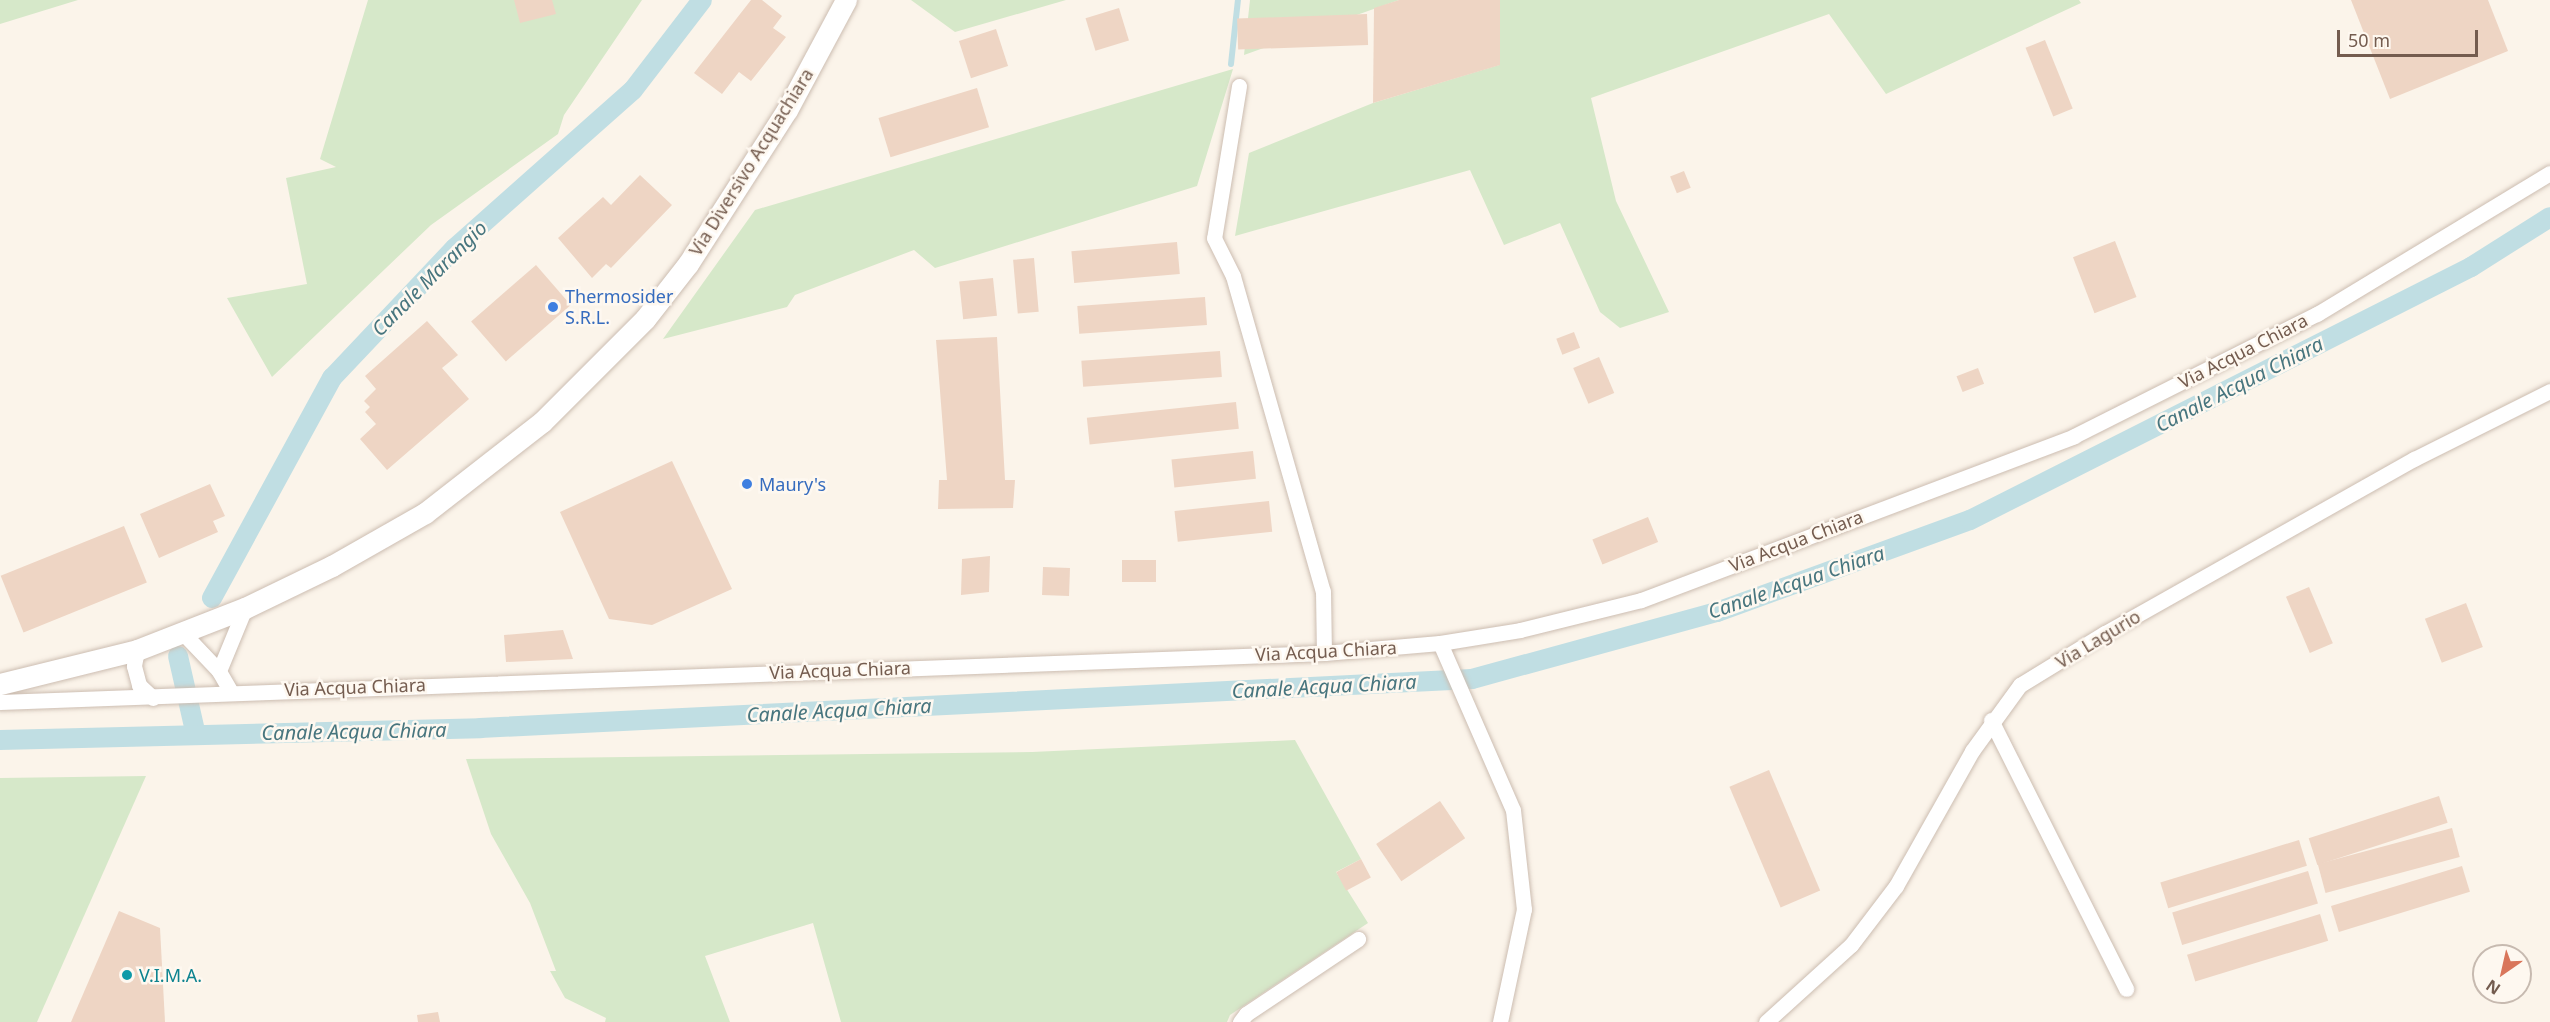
<!DOCTYPE html>
<html>
<head>
<meta charset="utf-8">
<style>
	body { margin:0 }
	#map { position:relative; width:2550px; height:1022px; overflow:hidden; background:#fbf4ea; font-family:"Noto Sans",sans-serif }
	div>[style] { position:absolute }
	[style*='--x'] { left:calc(var(--x)*1px); top:calc(var(--y)*1px); width:calc(var(--w)*1px); rotate:calc(var(--a)*1deg) }
	.green>* { inset:0; background:#d6e8c9 }
	.stream>* { height:6px; margin:-3px; padding:0 3px; transform-origin:3px; border-radius:3px; background:#c0dee3 }
	.canal>* { height:20px; margin:-10px; padding:0 10px; transform-origin:10px; border-radius:10px; background:#c0dee3 }
	.building>* { inset:0; background:#eed5c4; transform-origin:0 0 }
	.roads { filter:drop-shadow(0 0 2px #ccbdb1) drop-shadow(0 0 2px #ccbdb1) }
	.street>* { height:15px; margin:-7.5px; padding:0 7.5px; transform-origin:7.5px; border-radius:7.5px; background:#fff }
	.secondary>* { height:21px; margin:-10.5px; padding:0 10.5px; transform-origin:10.5px; border-radius:10.5px; background:#fff }
	.dots>* { width:16px; height:16px; translate:-50% -50%; box-sizing:border-box; border:3px solid #fef8f0; border-radius:50% }
	span { translate:-50% -50%; white-space:nowrap; text-align:center; line-height:1.15; -webkit-text-stroke:5px #fef8f0; paint-order:stroke }
	.street-label { font-size:18px; color:#745c4f }
	.shop-label { font-size:18px; color:#366cbe }
	.left { translate:0 -50%; text-align:left }
	.culture-label { font-size:18px; color:#0d838f }
	.water-label { font-size:20px; color:#47757e; font-style:italic }
	.north { position:absolute; left:2472px; top:944px; width:60px; height:60px; box-sizing:border-box; background:#fef8f0; border:2px solid #c7bab0; border-radius:50%; rotate:214deg; font-size:16px; font-weight:700; line-height:24px; text-align:center; color:#745c4f }
	.north::after { content:''; display:block; margin:auto; width:21px; height:27px; background:#d9765b; clip-path:polygon(50% 0,100% 100%,50% 72%,0 100%) }
	.scale { position:absolute; left:2337px; top:30px; width:141px; height:27px; box-sizing:border-box; border:3px solid #745c4f; border-top:0; padding-left:8px; font-size:18px; line-height:21px; white-space:nowrap; color:#745c4f; -webkit-text-stroke:4px #fef8f0; paint-order:stroke }
</style>
</head>
<body>
<div id="map">
	<div class="green">
		<i style="clip-path:polygon(0 0,78px 0,0 24px)"></i>
		<i style="clip-path:polygon(368px 0,642px 0,564px 115px,558px 134px,431px 225px,272px 377px,227px 298px,307px 284px,286px 178px,336px 167px,320px 159px)"></i>
		<i style="clip-path:polygon(911px 0,1066px 0,955px 32px)"></i>
		<i style="clip-path:polygon(1250px 0,1399px 0,1244px 55px)"></i>
		<i style="clip-path:polygon(1500px 0,2079px 0,2081px 3px,1886px 94px,1829px 14px,1591px 98px,1616px 201px,1669px 312px,1620px 328px,1600px 312px,1560px 223px,1504px 245px,1470px 170px,1235px 236px,1249px 153px,1373px 103px,1499px 65px)"></i>
		<i style="clip-path:polygon(1233px 69px,1197px 186px,935px 268px,914px 250px,795px 295px,787px 307px,663px 339px,755px 210px)"></i>
		<i style="clip-path:polygon(1295px 740px,1361px 859px,1336px 872px,1368px 923px,1230px 1015px,1227px 1022px,841px 1022px,813px 923px,705px 956px,730px 1022px,605px 1022px,606px 1018px,565px 998px,550px 971px,556px 971px,530px 903px,491px 834px,466px 759px,1032px 752px)"></i>
		<i style="clip-path:polygon(146px 776px,37px 1022px,0 1022px,0 778px)"></i>
	</div>
	<div class="stream">
		<i style="--x:1231;--y:64;--w:64;--a:-83.8"></i>
	</div>
	<div class="canal">
		<i style="--x:212;--y:598;--w:251;--a:-61.4"></i>
		<i style="--x:332;--y:378;--w:179;--a:-46.6"></i>
		<i style="--x:455;--y:248;--w:238;--a:-41.6"></i>
		<i style="--x:633;--y:90;--w:113;--a:-52.5"></i>
		<i style="--x:178;--y:656;--w:81;--a:77.2"></i>
		<i style="--x:0;--y:740;--w:480;--a:-1.4"></i>
		<i style="--x:480;--y:728;--w:993;--a:-2.83"></i>
		<i style="--x:1472;--y:679;--w:254;--a:-15.3"></i>
		<i style="--x:1717;--y:612;--w:269;--a:-20"></i>
		<i style="--x:1970;--y:520;--w:561;--a:-26.79"></i>
		<i style="--x:2471;--y:267;--w:93;--a:-32.3"></i>
	</div>
	<div class="building">
		<i style="clip-path:polygon(514px 0,552px 0,556px 14px,520px 23px)"></i>
		<i style="clip-path:polygon(751px 0,762px 0,782px 16px,773px 28px,786px 37px,751px 81px,739px 72px,722px 94px,694px 73px)"></i>
		<i style="clip-path:polygon(1399px 0,1500px 0,1500px 65px,1373px 103px,1374px 8px)"></i>
		<i style="clip-path:polygon(2351px 0,2488px 0,2508px 51px,2390px 99px)"></i>
		<i style="left:1119px;top:8px;width:34px;height:35px;rotate:73deg"></i>
		<i style="left:1367px;top:14px;width:31px;height:130px;rotate:88deg"></i>
		<i style="left:996px;top:29px;width:39px;height:39px;rotate:72deg"></i>
		<i style="left:2045px;top:40px;width:74px;height:21px;rotate:68deg"></i>
		<i style="left:977px;top:88px;width:41px;height:103px;rotate:73deg"></i>
		<i style="left:1684px;top:171px;width:18px;height:15px;rotate:68deg"></i>
		<i style="clip-path:polygon(640px 175px,672px 205px,611px 268px,606px 264px,592px 278px,558px 238px,603px 197px,611px 205px)"></i>
		<i style="left:2115px;top:241px;width:60px;height:45px;rotate:69deg"></i>
		<i style="left:1177px;top:242px;width:32px;height:106px;rotate:85deg"></i>
		<i style="left:1034px;top:258px;width:54px;height:21px;rotate:85deg"></i>
		<i style="left:536px;top:265px;width:53px;height:86px;rotate:49deg"></i>
		<i style="left:993px;top:278px;width:38px;height:34px;rotate:84deg"></i>
		<i style="left:1205px;top:297px;width:28px;height:128px;rotate:86deg"></i>
		<i style="clip-path:polygon(427px 321px,458px 355px,442px 368px,469px 399px,387px 470px,360px 439px,376px 424px,365px 412px,370px 407px,364px 401px,376px 389px,365px 376px)"></i>
		<i style="left:1574px;top:332px;width:17px;height:19px;rotate:69deg"></i>
		<i style="clip-path:polygon(997px 337px,1005px 480px,1015px 480px,1013px 508px,938px 509px,939px 480px,947px 480px,936px 340px)"></i>
		<i style="left:1220px;top:351px;width:26px;height:139px;rotate:86deg"></i>
		<i style="left:1599px;top:357px;width:39px;height:28px;rotate:67deg"></i>
		<i style="left:1978px;top:368px;width:17px;height:23px;rotate:69deg"></i>
		<i style="left:1236px;top:402px;width:27px;height:150px;rotate:84deg"></i>
		<i style="left:1253px;top:451px;width:28px;height:82px;rotate:84deg"></i>
		<i style="clip-path:polygon(672px 461px,732px 589px,652px 625px,609px 619px,560px 512px)"></i>
		<i style="clip-path:polygon(210px 484px,225px 516px,213px 521px,218px 532px,159px 558px,140px 514px)"></i>
		<i style="left:1269px;top:501px;width:31px;height:95px;rotate:84deg"></i>
		<i style="left:1648px;top:517px;width:27px;height:60px;rotate:68deg"></i>
		<i style="left:124px;top:526px;width:61px;height:133px;rotate:68deg"></i>
		<i style="clip-path:polygon(990px 556px,989px 592px,961px 595px,962px 559px)"></i>
		<i style="left:1156px;top:560px;width:22px;height:34px;rotate:90deg"></i>
		<i style="left:1070px;top:568px;width:28px;height:27px;rotate:92deg"></i>
		<i style="left:2309px;top:587px;width:61px;height:25px;rotate:67deg"></i>
		<i style="left:2466px;top:603px;width:47px;height:44px;rotate:69deg"></i>
		<i style="clip-path:polygon(563px 630px,573px 659px,506px 662px,504px 635px)"></i>
		<i style="left:1769px;top:770px;width:131px;height:43px;rotate:67deg"></i>
		<i style="left:2439px;top:796px;width:28px;height:137px;rotate:72deg"></i>
		<i style="left:1440px;top:801px;width:45px;height:77px;rotate:56deg"></i>
		<i style="left:2452px;top:828px;width:30px;height:139px;rotate:75deg"></i>
		<i style="left:2299px;top:840px;width:27px;height:145px;rotate:73deg"></i>
		<i style="left:1361px;top:859px;width:21px;height:28px;rotate:62deg"></i>
		<i style="left:2462px;top:866px;width:27px;height:137px;rotate:73deg"></i>
		<i style="left:2308px;top:871px;width:34px;height:142px;rotate:73deg"></i>
		<i style="clip-path:polygon(119px 911px,160px 928px,165px 1022px,71px 1022px)"></i>
		<i style="left:2320px;top:914px;width:28px;height:139px;rotate:73deg"></i>
		<i style="clip-path:polygon(438px 1012px,440px 1022px,418px 1022px,417px 1015px)"></i>
	</div>
	<div class="roads">
		<div class="street">
			<i style="--x:1239;--y:86;--w:154;--a:99.3"></i>
			<i style="--x:1214;--y:238;--w:42;--a:63.4"></i>
			<i style="--x:1233;--y:276;--w:328;--a:74.1"></i>
			<i style="--x:1323;--y:591;--w:62;--a:89.1"></i>
			<i style="--x:182;--y:632;--w:54;--a:46.5"></i>
			<i style="--x:1440;--y:643;--w:182;--a:66.4"></i>
			<i style="--x:1513;--y:810;--w:100;--a:83.7"></i>
			<i style="--x:1524;--y:909;--w:116;--a:102"></i>
			<i style="--x:137;--y:650;--w:16;--a:101"></i>
			<i style="--x:134;--y:666;--w:20;--a:75"></i>
			<i style="--x:139;--y:685;--w:19;--a:43"></i>
			<i style="--x:231;--y:692;--w:24;--a:-120"></i>
			<i style="--x:219;--y:671;--w:68;--a:-67.6"></i>
			<i style="--x:0;--y:702;--w:1325;--a:-2.12"></i>
			<i style="--x:1324;--y:653;--w:116;--a:-4.9"></i>
			<i style="--x:1440;--y:643;--w:81;--a:-9.2"></i>
			<i style="--x:1520;--y:630;--w:125;--a:-13.9"></i>
			<i style="--x:1641;--y:600;--w:463;--a:-20.7"></i>
			<i style="--x:2074;--y:436;--w:272;--a:-26.7"></i>
			<i style="--x:2317;--y:314;--w:272;--a:-31.2"></i>
			<i style="--x:1991;--y:720;--w:301;--a:63.3"></i>
			<i style="--x:1240;--y:1022;--w:10;--a:-53"></i>
			<i style="--x:1246;--y:1014;--w:135;--a:-33.8"></i>
			<i style="--x:1766;--y:1022;--w:115;--a:-42.2"></i>
			<i style="--x:1851;--y:945;--w:74;--a:-52.7"></i>
			<i style="--x:1896;--y:886;--w:155;--a:-60.6"></i>
			<i style="--x:1972;--y:751;--w:82;--a:-54"></i>
			<i style="--x:2020;--y:685;--w:100;--a:-31.5"></i>
			<i style="--x:2105;--y:633;--w:355;--a:-29.4"></i>
			<i style="--x:2414;--y:459;--w:152;--a:-26.6"></i>
		</div>
		<div class="secondary">
			<i style="--x:0;--y:684;--w:141;--a:-13.9"></i>
			<i style="--x:137;--y:650;--w:116;--a:-21.3"></i>
			<i style="--x:245;--y:608;--w:97;--a:-25.8"></i>
			<i style="--x:332;--y:566;--w:107;--a:-29.7"></i>
			<i style="--x:425;--y:513;--w:148;--a:-37.9"></i>
			<i style="--x:542;--y:422;--w:146;--a:-45"></i>
			<i style="--x:645;--y:319;--w:70;--a:-52"></i>
			<i style="--x:688;--y:264;--w:183;--a:-57.3"></i>
			<i style="--x:787;--y:110;--w:125;--a:-61.8"></i>
		</div>
	</div>
	<div class="dots">
		<i style="left:553px;top:307px;background:#3f7fe0"></i>
		<i style="left:747px;top:484px;background:#3f7fe0"></i>
		<i style="left:127px;top:975px;background:#0f9aa8"></i>
	</div>
	<div class="street-label">
		<span style="left:751px;top:162px;rotate:-58deg">Via Diversivo Acquachiara</span>
		<span style="left:2243px;top:351px;rotate:-27deg">Via Acqua Chiara</span>
		<span style="left:1796px;top:541px;rotate:-21deg">Via Acqua Chiara</span>
		<span style="left:2098px;top:639px;rotate:-31deg">Via Lagurio</span>
		<span style="left:1326px;top:651px;rotate:-3deg">Via Acqua Chiara</span>
		<span style="left:840px;top:670px;rotate:-2deg">Via Acqua Chiara</span>
		<span style="left:355px;top:687px;rotate:-2deg">Via Acqua Chiara</span>
	</div>
	<div class="shop-label">
		<span class="left" style="left:565px;top:307px">Thermosider<br>S.R.L.</span>
		<span class="left" style="left:759px;top:484px">Maury's</span>
	</div>
	<div class="culture-label">
		<span class="left" style="left:139px;top:975px">V.I.M.A.</span>
	</div>
	<div class="water-label">
		<span style="left:429px;top:278px;rotate:-45deg">Canale Marangio</span>
		<span style="left:2239px;top:384px;rotate:-27deg">Canale Acqua Chiara</span>
		<span style="left:1796px;top:582px;rotate:-19deg">Canale Acqua Chiara</span>
		<span style="left:1324px;top:686px;rotate:-3deg">Canale Acqua Chiara</span>
		<span style="left:839px;top:710px;rotate:-3deg">Canale Acqua Chiara</span>
		<span style="left:354px;top:731px;rotate:-1deg">Canale Acqua Chiara</span>
	</div>
	<div class="north">N</div>
	<div class="scale">50 m</div>
</div>
</body>
</html>
